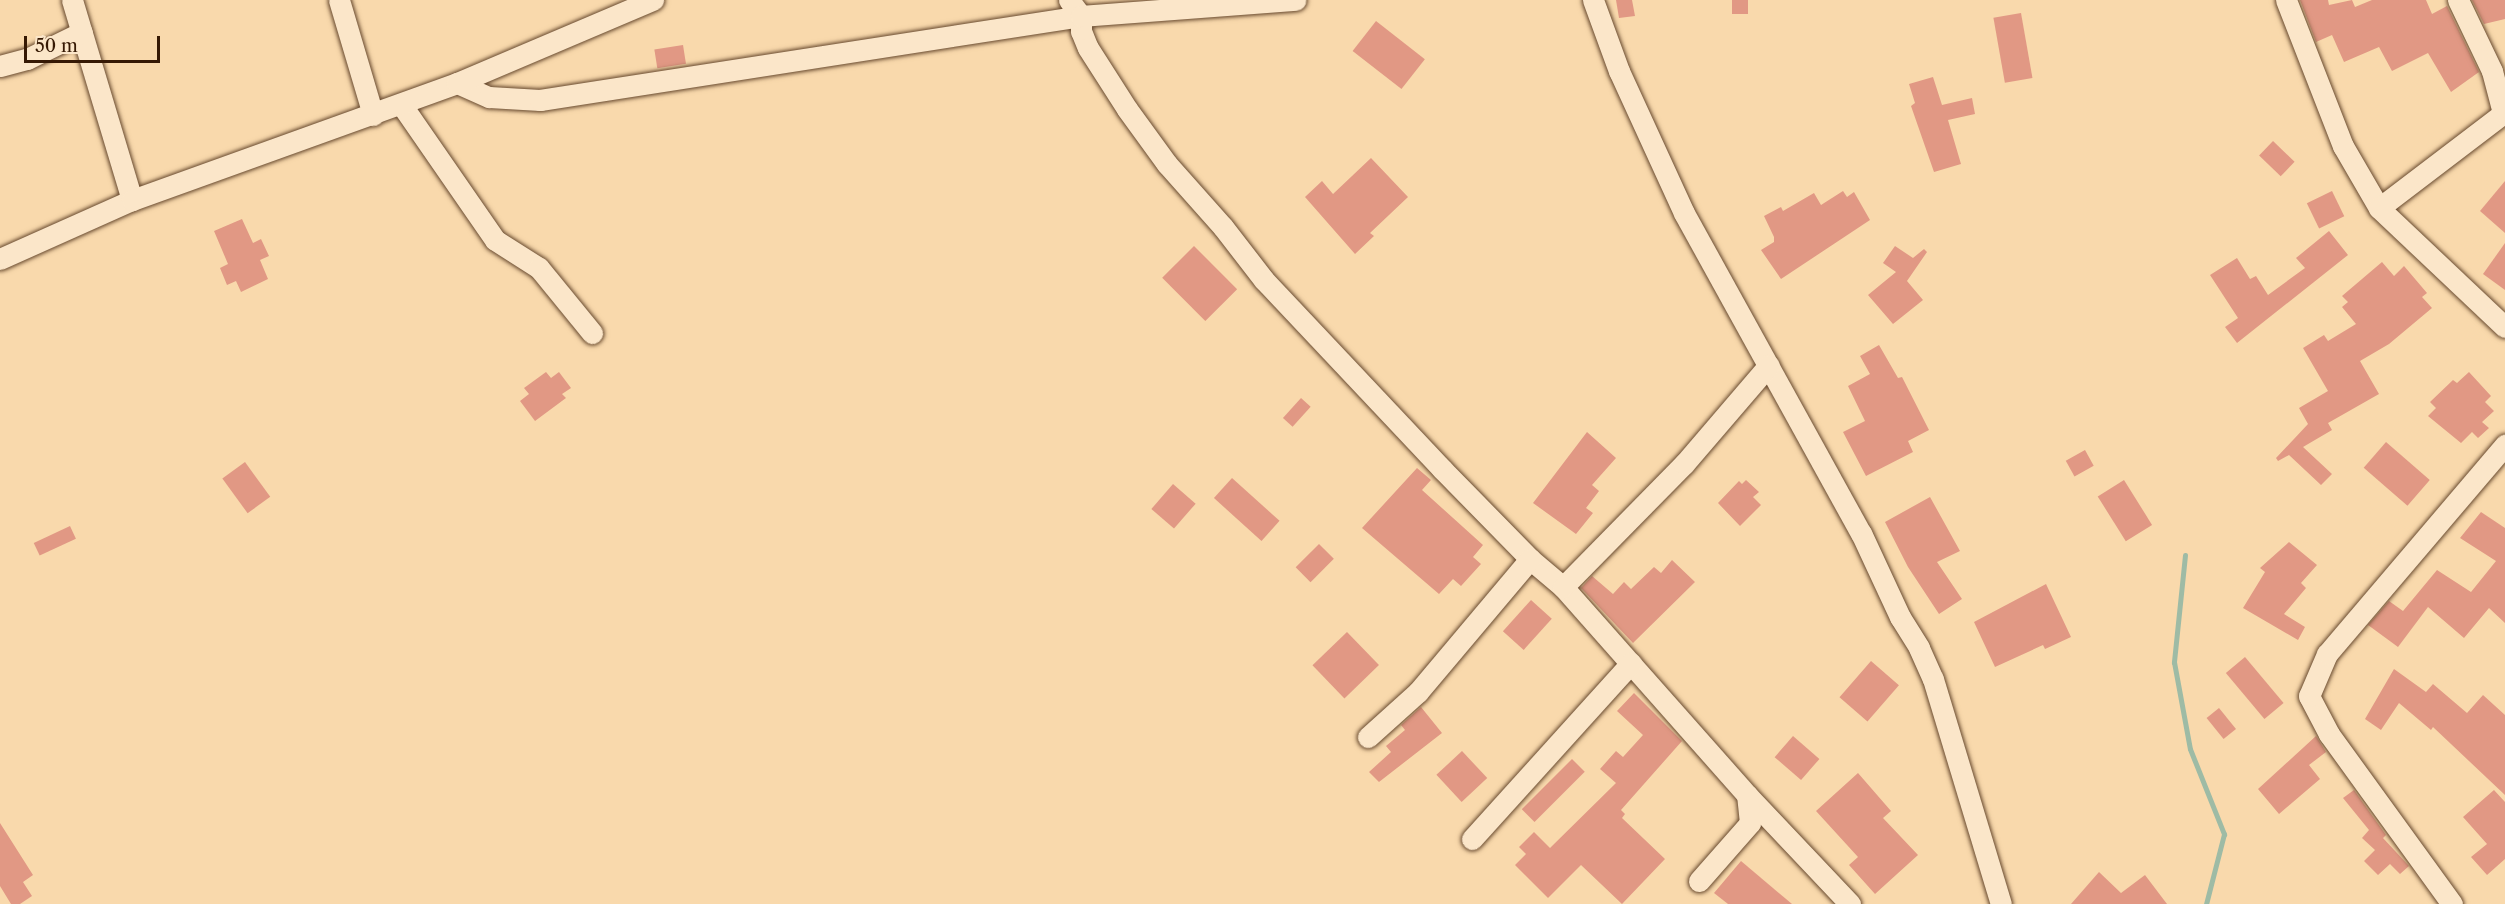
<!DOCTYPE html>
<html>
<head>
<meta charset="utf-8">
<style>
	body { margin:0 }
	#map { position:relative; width:2505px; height:904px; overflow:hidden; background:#f9d9ac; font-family:"Libre Caslon Text",serif }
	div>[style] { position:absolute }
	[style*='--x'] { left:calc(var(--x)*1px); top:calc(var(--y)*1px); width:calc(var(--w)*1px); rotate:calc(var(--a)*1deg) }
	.stream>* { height:5px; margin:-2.5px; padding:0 2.5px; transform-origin:2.5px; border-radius:2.5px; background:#9ebba5 }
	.building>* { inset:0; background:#e19884; transform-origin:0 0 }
	.roads { filter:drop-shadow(0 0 2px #67492e) drop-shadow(0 0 2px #67492e) }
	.minor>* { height:21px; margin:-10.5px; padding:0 10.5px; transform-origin:10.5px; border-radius:10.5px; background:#fbe6c9 }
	span { translate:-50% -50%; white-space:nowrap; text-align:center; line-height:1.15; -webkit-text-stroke:6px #fbe6c9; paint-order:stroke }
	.scale { position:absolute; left:24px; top:36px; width:136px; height:27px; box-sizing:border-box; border:3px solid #361904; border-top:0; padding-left:8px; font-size:18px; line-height:21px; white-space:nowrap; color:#361904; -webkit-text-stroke:4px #fbe6c9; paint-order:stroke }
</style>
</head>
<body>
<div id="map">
	<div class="stream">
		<i style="--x:2185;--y:555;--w:108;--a:95.9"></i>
		<i style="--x:2174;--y:662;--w:88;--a:79.6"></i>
		<i style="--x:2190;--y:749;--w:92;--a:68.2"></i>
		<i style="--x:2224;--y:834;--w:72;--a:104.4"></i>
	</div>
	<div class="building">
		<i style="clip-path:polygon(1616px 0,1632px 0,1635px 16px,1619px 18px)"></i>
		<i style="left:1732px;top:0;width:16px;height:14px"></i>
		<i style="clip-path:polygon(2300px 0,2328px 0,2329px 5px,2352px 0,2355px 7px,2372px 0,2426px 0,2432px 14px,2447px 6px,2479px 72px,2451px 92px,2428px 53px,2392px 71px,2379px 47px,2344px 62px,2332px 35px,2316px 42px)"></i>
		<i style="clip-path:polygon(2472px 0,2505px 0,2505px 19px,2484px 24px)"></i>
		<i style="left:2021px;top:13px;width:66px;height:28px;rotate:80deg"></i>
		<i style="left:1376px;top:21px;width:62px;height:38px;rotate:38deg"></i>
		<i style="left:683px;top:45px;width:19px;height:29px;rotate:81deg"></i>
		<i style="clip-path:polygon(1933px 77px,1942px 105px,1972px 98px,1975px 114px,1948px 120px,1961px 164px,1934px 172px,1911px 106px,1915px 103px,1909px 84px)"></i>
		<i style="left:2273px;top:141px;width:30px;height:20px;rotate:44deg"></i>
		<i style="clip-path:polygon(1371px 158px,1408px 197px,1370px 233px,1374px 236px,1355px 254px,1305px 197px,1322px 181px,1333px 194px)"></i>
		<i style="clip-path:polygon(2505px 181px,2505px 233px,2480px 211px)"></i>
		<i style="clip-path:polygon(1843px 191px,1847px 197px,1854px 192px,1870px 220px,1781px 279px,1761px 250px,1774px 242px,1774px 237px,1764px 216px,1781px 207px,1783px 211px,1814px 193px,1821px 205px)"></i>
		<i style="left:2332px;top:191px;width:28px;height:28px;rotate:64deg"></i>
		<i style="clip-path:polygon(242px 219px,253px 243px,261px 239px,269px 256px,260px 260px,268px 279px,241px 292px,236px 281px,227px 285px,220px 268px,228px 264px,214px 231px)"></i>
		<i style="clip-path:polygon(2329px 231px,2348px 255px,2237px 343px,2225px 327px,2238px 318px,2210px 275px,2237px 258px,2250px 279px,2256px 276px,2268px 295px,2305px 268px,2296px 258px)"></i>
		<i style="clip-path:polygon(2505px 243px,2505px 290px,2483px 274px)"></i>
		<i style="left:1194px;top:246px;width:61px;height:45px;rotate:45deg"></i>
		<i style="clip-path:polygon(1895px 246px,1913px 258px,1924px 249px,1927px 252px,1907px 281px,1923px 300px,1893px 324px,1868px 295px,1896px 272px,1883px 263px)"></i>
		<i style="clip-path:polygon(2382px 262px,2394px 276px,2404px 266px,2427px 293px,2422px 297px,2432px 308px,2389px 344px,2360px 361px,2379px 394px,2328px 423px,2332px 430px,2303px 447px,2332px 474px,2321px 485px,2289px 455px,2278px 461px,2276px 458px,2308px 424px,2299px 408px,2328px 391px,2303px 348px,2324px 335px,2328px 341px,2356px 324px,2342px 307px,2348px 302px,2342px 296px)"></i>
		<i style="clip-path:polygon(1879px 345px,1898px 378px,1902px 377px,1929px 430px,1908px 441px,1913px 452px,1866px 476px,1843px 432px,1865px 421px,1848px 386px,1870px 374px,1860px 356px)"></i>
		<i style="clip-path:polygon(546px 372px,551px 378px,559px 372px,571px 388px,562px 394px,566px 398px,535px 421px,520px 401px,529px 394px,524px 388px)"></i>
		<i style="clip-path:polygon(2469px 372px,2491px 396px,2485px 402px,2494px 411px,2482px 422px,2489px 428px,2478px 438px,2472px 432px,2461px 443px,2428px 416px,2436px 408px,2430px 402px,2453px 380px,2457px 383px)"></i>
		<i style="left:1301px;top:398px;width:13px;height:27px;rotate:42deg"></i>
		<i style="clip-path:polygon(1587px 432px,1616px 458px,1592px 485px,1599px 491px,1586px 508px,1593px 513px,1576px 534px,1533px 503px)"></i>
		<i style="left:2386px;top:442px;width:58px;height:34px;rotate:41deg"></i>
		<i style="left:2085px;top:450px;width:18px;height:22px;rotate:61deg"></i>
		<i style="left:245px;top:462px;width:43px;height:28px;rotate:54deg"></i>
		<i style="clip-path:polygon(1417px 468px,1431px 480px,1422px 490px,1483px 545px,1473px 557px,1481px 564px,1461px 586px,1453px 579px,1439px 594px,1362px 528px)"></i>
		<i style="left:1232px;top:478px;width:64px;height:27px;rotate:42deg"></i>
		<i style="clip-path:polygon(1746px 480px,1759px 492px,1753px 497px,1761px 505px,1740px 526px,1718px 503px,1739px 481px,1742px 484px)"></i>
		<i style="left:2124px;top:480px;width:53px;height:31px;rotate:58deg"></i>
		<i style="left:1173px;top:484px;width:30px;height:33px;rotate:41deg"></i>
		<i style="clip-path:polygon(1930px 497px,1960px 551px,1937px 562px,1962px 599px,1939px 614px,1908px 567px,1885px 522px)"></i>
		<i style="clip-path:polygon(2481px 512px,2505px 528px,2505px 623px,2489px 608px,2464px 638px,2428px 607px,2398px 647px,2368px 625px,2389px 601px,2403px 611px,2437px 570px,2471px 592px,2496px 561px,2460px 538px)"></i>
		<i style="left:70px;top:526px;width:14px;height:40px;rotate:65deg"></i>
		<i style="clip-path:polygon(2289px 542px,2317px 565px,2301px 583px,2306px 588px,2284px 614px,2305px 627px,2298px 640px,2243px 608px,2265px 572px,2260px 568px)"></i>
		<i style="left:1319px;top:544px;width:21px;height:33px;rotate:45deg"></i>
		<i style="clip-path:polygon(1672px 560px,1695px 582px,1633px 643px,1581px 588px,1592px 576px,1613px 594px,1624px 582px,1631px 589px,1654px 567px,1661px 573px)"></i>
		<i style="clip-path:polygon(2046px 584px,2071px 637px,2045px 649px,2043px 645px,1995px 667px,1974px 622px)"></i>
		<i style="left:1531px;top:600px;width:28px;height:42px;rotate:42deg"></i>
		<i style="left:1347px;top:632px;width:46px;height:48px;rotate:46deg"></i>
		<i style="left:2245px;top:657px;width:60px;height:25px;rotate:50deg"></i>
		<i style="left:1871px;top:661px;width:37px;height:48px;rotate:41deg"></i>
		<i style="clip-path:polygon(2394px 669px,2426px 692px,2433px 684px,2467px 713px,2483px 695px,2505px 715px,2505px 795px,2433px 727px,2431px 730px,2399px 703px,2381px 730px,2365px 719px)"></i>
		<i style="clip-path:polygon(1634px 693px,1682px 741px,1621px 810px,1625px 814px,1622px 818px,1665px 859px,1622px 904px,1581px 865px,1548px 898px,1515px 865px,1526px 854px,1519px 847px,1534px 832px,1550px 848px,1616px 783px,1600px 769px,1616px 751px,1623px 757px,1643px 735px,1617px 711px)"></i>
		<i style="clip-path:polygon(1421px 707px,1442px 733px,1379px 782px,1369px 772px,1391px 752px,1386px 746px,1405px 730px,1401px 725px)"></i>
		<i style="left:2219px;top:708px;width:27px;height:16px;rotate:51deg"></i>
		<i style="left:1793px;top:736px;width:35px;height:28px;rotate:41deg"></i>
		<i style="clip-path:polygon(2316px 736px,2326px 752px,2309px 765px,2320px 779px,2279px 814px,2258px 789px)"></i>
		<i style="left:1462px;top:751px;width:37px;height:35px;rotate:47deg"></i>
		<i style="left:1572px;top:759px;width:18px;height:71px;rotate:45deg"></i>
		<i style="clip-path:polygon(1858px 773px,1891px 811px,1883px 818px,1918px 855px,1875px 894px,1849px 865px,1858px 857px,1816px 811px)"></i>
		<i style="clip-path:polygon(2354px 790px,2386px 835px,2383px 838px,2409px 866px,2400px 874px,2390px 864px,2378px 875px,2364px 861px,2375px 850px,2362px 838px,2369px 830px,2343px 798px)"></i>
		<i style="clip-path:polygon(2494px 790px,2505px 802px,2505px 859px,2487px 875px,2471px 857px,2487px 844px,2463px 817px)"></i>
		<i style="clip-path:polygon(0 823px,33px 875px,23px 882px,32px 896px,20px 904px,11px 904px,0 886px)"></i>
		<i style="clip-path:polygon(1741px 861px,1792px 904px,1728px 904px,1714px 893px)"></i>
		<i style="clip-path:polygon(2099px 872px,2121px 893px,2145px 875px,2167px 904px,2071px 904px)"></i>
	</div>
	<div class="roads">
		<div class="minor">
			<i style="--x:72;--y:0;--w:209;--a:73.3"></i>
			<i style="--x:339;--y:0;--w:120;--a:73.5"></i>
			<i style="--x:1069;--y:0;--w:20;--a:53"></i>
			<i style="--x:1081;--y:16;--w:15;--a:90"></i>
			<i style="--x:1081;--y:31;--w:18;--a:68"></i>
			<i style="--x:1088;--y:48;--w:72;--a:57.4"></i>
			<i style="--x:1127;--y:109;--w:68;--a:54"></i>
			<i style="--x:1167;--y:164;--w:84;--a:48.4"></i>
			<i style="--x:1223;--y:227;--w:67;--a:52.3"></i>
			<i style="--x:1264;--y:280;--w:260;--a:46.7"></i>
			<i style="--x:1442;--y:469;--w:126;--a:45.6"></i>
			<i style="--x:1530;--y:559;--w:43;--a:40.3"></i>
			<i style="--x:1563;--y:587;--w:278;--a:48.5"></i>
			<i style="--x:1747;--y:795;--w:150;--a:46.6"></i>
			<i style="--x:1593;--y:0;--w:76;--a:69.9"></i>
			<i style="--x:1619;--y:71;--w:156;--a:65.4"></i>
			<i style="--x:1684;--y:213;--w:366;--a:61.1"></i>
			<i style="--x:1861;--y:533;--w:93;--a:65.1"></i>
			<i style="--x:1900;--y:617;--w:36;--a:58"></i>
			<i style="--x:1919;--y:648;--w:34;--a:66"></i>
			<i style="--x:1933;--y:679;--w:235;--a:73.2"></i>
			<i style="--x:2286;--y:0;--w:157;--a:68.7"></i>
			<i style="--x:2343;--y:146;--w:72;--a:59.9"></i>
			<i style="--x:2379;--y:208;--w:173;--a:43.4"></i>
			<i style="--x:2458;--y:0;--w:79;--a:64.4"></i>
			<i style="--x:2492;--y:71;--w:43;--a:75.3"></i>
			<i style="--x:0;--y:66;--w:28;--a:-15"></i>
			<i style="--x:27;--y:59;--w:61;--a:-26.1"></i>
			<i style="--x:457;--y:83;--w:35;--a:24"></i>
			<i style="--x:489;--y:97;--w:51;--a:3.4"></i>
			<i style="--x:540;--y:100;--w:547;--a:-8.83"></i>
			<i style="--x:1081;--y:16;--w:215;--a:-4.3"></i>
			<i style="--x:401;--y:104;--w:165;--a:55.3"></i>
			<i style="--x:495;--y:240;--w:52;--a:32.5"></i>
			<i style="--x:539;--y:268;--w:84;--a:50.8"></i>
			<i style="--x:2379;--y:208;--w:158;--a:-37.3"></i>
			<i style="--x:0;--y:259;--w:145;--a:-24.1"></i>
			<i style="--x:132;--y:200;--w:345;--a:-19.8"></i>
			<i style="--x:457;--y:83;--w:213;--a:-23"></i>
			<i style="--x:1563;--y:587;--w:173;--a:-45.5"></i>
			<i style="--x:1684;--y:464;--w:130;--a:-49.4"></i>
			<i style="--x:1368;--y:737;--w:67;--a:-42"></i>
			<i style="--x:1418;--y:692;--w:174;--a:-49.9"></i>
			<i style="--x:1472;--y:839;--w:237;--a:-47.9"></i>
			<i style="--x:1699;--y:881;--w:77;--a:-48.7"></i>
			<i style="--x:1750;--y:823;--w:28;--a:-96"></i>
			<i style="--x:2452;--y:904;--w:210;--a:-125.9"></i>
			<i style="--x:2329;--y:734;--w:43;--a:-117.8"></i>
			<i style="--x:2309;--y:696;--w:46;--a:-66.8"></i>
			<i style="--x:2327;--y:654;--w:275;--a:-49.6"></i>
		</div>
	</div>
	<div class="scale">50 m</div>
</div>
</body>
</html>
